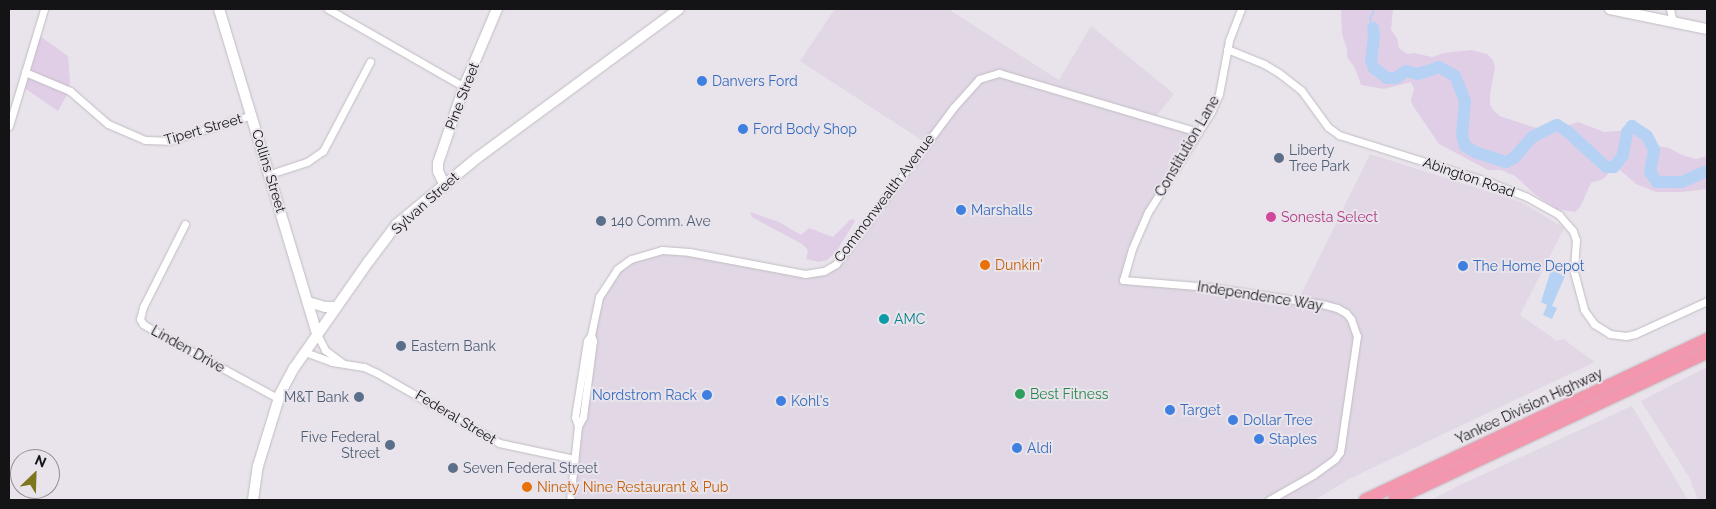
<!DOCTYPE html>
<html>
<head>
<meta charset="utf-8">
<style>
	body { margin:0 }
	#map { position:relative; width:1716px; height:509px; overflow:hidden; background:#e9e4eb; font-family:Raleway,sans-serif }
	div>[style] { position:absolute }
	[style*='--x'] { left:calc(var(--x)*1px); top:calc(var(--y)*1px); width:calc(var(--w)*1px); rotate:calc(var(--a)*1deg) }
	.built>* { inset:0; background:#e1d7e5 }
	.green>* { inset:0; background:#e0cee7 }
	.water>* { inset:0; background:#b5d2f5 }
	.stream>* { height:2px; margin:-1px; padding:0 1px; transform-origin:1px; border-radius:1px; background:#b5d2f5 }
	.river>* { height:12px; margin:-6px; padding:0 6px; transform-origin:6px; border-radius:6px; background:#b5d2f5 }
	.roads { filter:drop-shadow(0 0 1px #c0bcc2) drop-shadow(0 0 1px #c0bcc2) }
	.street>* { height:7px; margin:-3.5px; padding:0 3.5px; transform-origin:3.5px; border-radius:3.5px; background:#fff }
	.secondary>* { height:10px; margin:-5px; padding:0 5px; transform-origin:5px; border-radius:5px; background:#fff }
	.highway>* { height:12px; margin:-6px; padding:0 6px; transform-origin:6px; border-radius:6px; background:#f397ae }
	.dots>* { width:14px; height:14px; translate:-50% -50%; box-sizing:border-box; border:2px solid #e9e4eb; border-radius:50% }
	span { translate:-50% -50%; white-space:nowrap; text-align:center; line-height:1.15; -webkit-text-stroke:4px #e9e4eb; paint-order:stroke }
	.shop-label { font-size:14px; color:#366cbe }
	.left { translate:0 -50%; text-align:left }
	.right { translate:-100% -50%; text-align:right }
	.street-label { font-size:14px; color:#141315 }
	.service-label { font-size:14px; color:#4e5e75 }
	.hotel-label { font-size:14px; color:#b23c85 }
	.food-label { font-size:14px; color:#c56008 }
	.culture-label { font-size:14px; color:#0d838f }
	.leisure-label { font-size:14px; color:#27864d }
	.frame { position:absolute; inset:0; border:10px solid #141315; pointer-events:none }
	.north { position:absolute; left:10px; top:449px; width:50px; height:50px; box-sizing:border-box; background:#e9e4eb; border:1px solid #949095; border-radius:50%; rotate:24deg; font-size:14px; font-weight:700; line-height:20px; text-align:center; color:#141315 }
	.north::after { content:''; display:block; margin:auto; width:18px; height:22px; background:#7c771d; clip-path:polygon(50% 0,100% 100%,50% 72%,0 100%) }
</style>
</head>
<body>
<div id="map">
	<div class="built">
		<i style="clip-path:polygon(835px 9px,948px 9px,1059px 80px,1091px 26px,1174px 94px,1154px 119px,1198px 132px,1160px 192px,1123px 279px,1298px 301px,1370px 154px,1521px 202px,1564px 228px,1520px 315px,1557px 341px,1563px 339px,1595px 362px,1349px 479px,1315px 500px,570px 500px,594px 322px,606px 283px,631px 259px,662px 250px,805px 274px,836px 264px,926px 143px,800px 61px)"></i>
		<i style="clip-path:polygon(1707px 367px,1707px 500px,1698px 500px,1689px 477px,1641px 401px)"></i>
		<i style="clip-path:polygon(1632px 406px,1688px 500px,1431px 500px,1460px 485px)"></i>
	</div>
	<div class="green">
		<i style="clip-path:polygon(1341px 9px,1393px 9px,1391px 30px,1397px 38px,1399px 48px,1407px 54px,1414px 53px,1432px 57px,1444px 53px,1471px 50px,1487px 54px,1493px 60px,1495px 67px,1490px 94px,1490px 104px,1493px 110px,1500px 116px,1536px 128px,1555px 123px,1564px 127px,1578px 122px,1604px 132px,1630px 130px,1637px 132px,1653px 145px,1669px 148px,1682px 155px,1696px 159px,1707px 156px,1707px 189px,1682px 192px,1656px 192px,1636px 184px,1620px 170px,1614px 168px,1603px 179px,1591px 183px,1580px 207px,1575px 212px,1557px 209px,1537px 196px,1515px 176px,1501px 170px,1488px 170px,1439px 144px,1413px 106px,1411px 100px,1414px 89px,1411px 82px,1384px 89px,1361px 85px,1355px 68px,1347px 57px,1347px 49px,1342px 34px)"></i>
		<i style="clip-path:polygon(37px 34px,68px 56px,70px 80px,68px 93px,58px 111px,20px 85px)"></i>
		<i style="clip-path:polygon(750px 212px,779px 222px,801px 235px,809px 228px,833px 237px,850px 220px,853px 219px,855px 221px,836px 252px,827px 260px,819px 262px,806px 259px,808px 250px,802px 244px,752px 217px)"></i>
	</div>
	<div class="water">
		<i style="clip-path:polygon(1551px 270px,1565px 276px,1552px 306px,1557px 308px,1552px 319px,1543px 315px,1547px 305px,1541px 302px)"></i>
	</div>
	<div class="stream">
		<i style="--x:1373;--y:28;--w:9;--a:-108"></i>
		<i style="--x:1370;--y:19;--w:11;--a:-68"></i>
	</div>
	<div class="river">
		<i style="--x:1373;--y:28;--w:9;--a:84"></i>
		<i style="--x:1374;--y:37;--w:24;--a:97"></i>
		<i style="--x:1371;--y:61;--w:8;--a:67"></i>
		<i style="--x:1374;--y:68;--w:16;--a:38"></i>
		<i style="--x:1387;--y:78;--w:9;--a:0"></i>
		<i style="--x:1396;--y:78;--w:12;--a:-35"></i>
		<i style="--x:1406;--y:71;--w:12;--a:14"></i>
		<i style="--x:1418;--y:74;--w:22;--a:-18"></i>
		<i style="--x:1439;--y:67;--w:18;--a:29"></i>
		<i style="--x:1455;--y:76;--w:27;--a:68"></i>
		<i style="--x:1465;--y:101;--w:34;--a:95"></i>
		<i style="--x:1462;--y:135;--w:11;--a:75"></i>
		<i style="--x:1465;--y:146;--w:12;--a:31"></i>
		<i style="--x:1475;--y:152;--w:33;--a:18"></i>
		<i style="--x:1506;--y:162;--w:9;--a:-27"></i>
		<i style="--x:1514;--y:158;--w:28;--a:-49"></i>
		<i style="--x:1532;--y:137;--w:28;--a:-26"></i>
		<i style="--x:1557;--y:125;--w:13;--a:32"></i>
		<i style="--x:1568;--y:132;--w:52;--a:42.6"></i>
		<i style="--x:1606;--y:167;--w:8;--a:0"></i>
		<i style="--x:1614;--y:167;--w:15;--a:-53"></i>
		<i style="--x:1623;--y:155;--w:23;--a:-80"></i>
		<i style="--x:1627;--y:132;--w:8;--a:-50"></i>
		<i style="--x:1632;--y:126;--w:18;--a:34"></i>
		<i style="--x:1647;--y:136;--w:16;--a:63"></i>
		<i style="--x:1654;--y:150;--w:22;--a:100"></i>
		<i style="--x:1650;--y:172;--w:12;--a:55"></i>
		<i style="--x:1657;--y:182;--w:25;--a:0"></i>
		<i style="--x:1682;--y:182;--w:27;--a:-24"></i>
	</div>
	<div class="roads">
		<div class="street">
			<i style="--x:328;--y:9;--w:157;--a:29.8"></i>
			<i style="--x:1241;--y:9;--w:34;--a:111"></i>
			<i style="--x:1229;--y:41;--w:54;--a:100.7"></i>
			<i style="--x:1219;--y:94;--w:20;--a:114"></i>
			<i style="--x:1211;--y:112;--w:118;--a:122.2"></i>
			<i style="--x:1148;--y:212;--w:40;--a:113.4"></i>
			<i style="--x:1132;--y:249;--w:32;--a:106"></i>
			<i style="--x:1123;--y:280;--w:86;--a:4.7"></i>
			<i style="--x:1209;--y:287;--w:114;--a:8.6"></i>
			<i style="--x:1322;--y:304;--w:16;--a:15"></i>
			<i style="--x:1337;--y:308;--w:10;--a:29"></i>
			<i style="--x:1346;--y:313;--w:8;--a:50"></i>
			<i style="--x:1351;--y:319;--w:18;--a:71"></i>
			<i style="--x:1357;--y:336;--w:117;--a:98.3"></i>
			<i style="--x:1340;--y:452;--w:9;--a:126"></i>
			<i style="--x:1335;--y:459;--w:27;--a:144"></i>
			<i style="--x:1313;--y:475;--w:51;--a:150.4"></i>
			<i style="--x:1670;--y:9;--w:13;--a:77"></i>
			<i style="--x:1227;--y:49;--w:40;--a:22"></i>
			<i style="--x:1264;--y:64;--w:17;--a:31"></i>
			<i style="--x:1279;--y:73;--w:28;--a:38"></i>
			<i style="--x:1301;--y:90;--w:46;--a:53.9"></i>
			<i style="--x:1328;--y:127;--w:14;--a:36"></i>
			<i style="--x:1339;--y:135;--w:157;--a:17.4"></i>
			<i style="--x:1489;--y:182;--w:41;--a:21.5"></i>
			<i style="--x:1527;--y:197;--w:37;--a:29"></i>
			<i style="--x:1559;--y:215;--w:21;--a:49"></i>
			<i style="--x:1573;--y:231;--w:9;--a:72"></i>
			<i style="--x:1576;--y:240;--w:32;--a:94"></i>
			<i style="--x:1574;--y:272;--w:39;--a:75"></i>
			<i style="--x:1584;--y:310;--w:17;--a:54"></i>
			<i style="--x:1594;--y:324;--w:19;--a:32"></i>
			<i style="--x:1610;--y:334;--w:16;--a:7"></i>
			<i style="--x:1626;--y:336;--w:9;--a:-13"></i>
			<i style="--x:1635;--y:334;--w:79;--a:-24.6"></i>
			<i style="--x:25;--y:72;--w:49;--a:22.9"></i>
			<i style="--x:70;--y:91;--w:50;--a:41"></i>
			<i style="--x:108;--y:124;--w:40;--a:23.4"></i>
			<i style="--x:145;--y:140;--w:23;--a:2"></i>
			<i style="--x:168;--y:141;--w:88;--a:-17.2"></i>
			<i style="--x:9;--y:126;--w:122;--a:-73.3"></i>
			<i style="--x:270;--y:174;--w:39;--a:-18"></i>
			<i style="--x:307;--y:162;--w:19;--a:-35"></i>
			<i style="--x:323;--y:151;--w:101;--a:-62.2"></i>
			<i style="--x:185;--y:224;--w:93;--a:116.8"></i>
			<i style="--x:143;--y:307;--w:12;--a:104"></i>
			<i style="--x:140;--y:319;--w:6;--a:59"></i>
			<i style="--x:143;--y:324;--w:13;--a:32"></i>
			<i style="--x:154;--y:331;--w:142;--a:28.5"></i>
			<i style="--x:317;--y:334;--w:18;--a:63"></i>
			<i style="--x:325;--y:350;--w:21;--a:37"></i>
			<i style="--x:305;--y:352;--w:29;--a:20"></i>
			<i style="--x:332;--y:362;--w:32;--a:9"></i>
			<i style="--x:364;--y:367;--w:14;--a:25"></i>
			<i style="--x:377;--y:373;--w:141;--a:29.8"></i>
			<i style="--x:499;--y:443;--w:77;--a:12"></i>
			<i style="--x:578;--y:426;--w:9;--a:-108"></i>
			<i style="--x:575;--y:417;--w:77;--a:-81"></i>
			<i style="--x:587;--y:341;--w:7;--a:-56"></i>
			<i style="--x:591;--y:335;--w:39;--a:-78"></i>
			<i style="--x:599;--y:297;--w:33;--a:-57"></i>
			<i style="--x:617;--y:269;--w:17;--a:-36"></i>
			<i style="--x:631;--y:259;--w:32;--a:-16"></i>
			<i style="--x:662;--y:250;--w:27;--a:4"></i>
			<i style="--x:689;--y:252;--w:118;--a:10.7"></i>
			<i style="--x:805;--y:274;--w:19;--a:-9"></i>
			<i style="--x:824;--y:271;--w:14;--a:-30"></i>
			<i style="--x:836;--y:264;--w:195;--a:-53.1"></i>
			<i style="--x:953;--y:108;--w:39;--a:-48"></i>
			<i style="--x:979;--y:79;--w:21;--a:-17"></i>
			<i style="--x:999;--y:73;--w:208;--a:16.5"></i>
			<i style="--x:570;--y:500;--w:74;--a:-83.8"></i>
			<i style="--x:578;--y:426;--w:10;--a:-61"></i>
			<i style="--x:583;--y:417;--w:77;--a:-82.5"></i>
			<i style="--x:593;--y:341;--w:6;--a:-108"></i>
		</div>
		<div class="secondary">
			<i style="--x:219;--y:9;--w:339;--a:73.2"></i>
			<i style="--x:1610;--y:9;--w:99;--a:11.7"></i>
			<i style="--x:444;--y:184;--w:14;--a:-115"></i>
			<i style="--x:438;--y:171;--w:8;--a:-90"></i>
			<i style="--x:438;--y:163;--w:80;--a:-71.1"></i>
			<i style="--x:464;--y:87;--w:85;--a:-67.1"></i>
			<i style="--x:308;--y:302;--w:18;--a:16"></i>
			<i style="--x:325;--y:307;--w:11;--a:0"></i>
			<i style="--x:253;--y:500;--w:34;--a:-82"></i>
			<i style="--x:258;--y:466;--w:54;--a:-72.9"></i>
			<i style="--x:274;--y:414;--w:21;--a:-73"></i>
			<i style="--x:280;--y:394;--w:30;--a:-62"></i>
			<i style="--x:294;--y:368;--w:131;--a:-55"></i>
			<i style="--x:369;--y:261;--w:46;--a:-52.9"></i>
			<i style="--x:397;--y:224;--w:104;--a:-39.5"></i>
			<i style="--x:477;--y:158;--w:251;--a:-36.4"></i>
		</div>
		<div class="highway">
			<i style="--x:1365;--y:500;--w:378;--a:-25.2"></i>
			<i style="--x:1394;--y:500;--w:346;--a:-25.2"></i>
		</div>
	</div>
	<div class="dots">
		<i style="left:702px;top:81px;background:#3f7fe0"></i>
		<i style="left:743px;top:129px;background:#3f7fe0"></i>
		<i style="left:1279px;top:158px;background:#5c6f8a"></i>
		<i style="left:961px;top:210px;background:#3f7fe0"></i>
		<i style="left:1271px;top:217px;background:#d1479c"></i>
		<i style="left:601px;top:221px;background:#5c6f8a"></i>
		<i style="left:985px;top:265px;background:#e8710a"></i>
		<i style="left:1463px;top:266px;background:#3f7fe0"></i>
		<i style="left:884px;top:319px;background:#0f9aa8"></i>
		<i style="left:401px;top:346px;background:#5c6f8a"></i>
		<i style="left:1020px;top:394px;background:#2e9e5b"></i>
		<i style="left:707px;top:395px;background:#3f7fe0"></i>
		<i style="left:359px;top:397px;background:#5c6f8a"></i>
		<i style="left:781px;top:401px;background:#3f7fe0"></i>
		<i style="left:1170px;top:410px;background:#3f7fe0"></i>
		<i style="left:1233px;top:420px;background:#3f7fe0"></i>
		<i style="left:1259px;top:439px;background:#3f7fe0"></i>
		<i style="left:390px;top:445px;background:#5c6f8a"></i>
		<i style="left:1017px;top:448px;background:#3f7fe0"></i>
		<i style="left:453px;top:468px;background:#5c6f8a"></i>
		<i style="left:527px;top:487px;background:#e8710a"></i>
	</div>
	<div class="shop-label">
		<span class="left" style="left:712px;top:81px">Danvers Ford</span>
		<span class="left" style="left:753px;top:129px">Ford Body Shop</span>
		<span class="left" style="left:971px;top:210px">Marshalls</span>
		<span class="left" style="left:1473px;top:266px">The Home Depot</span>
		<span class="right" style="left:697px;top:395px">Nordstrom Rack</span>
		<span class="left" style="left:791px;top:401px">Kohl's</span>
		<span class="left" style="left:1180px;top:410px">Target</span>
		<span class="left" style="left:1243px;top:420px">Dollar Tree</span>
		<span class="left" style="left:1269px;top:439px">Staples</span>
		<span class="left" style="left:1027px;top:448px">Aldi</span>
	</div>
	<div class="street-label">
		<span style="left:462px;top:96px;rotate:-69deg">Pine Street</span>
		<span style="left:203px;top:129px;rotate:-16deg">Tipert Street</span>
		<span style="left:1187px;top:146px;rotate:-60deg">Constitution Lane</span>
		<span style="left:269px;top:171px;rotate:73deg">Collins Street</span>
		<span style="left:1469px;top:177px;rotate:19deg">Abington Road</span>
		<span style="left:884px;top:198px;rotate:-53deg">Commonwealth Avenue</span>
		<span style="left:425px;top:203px;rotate:-42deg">Sylvan Street</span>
		<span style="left:1260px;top:296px;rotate:9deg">Independence Way</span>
		<span style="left:188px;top:349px;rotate:29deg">Linden Drive</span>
		<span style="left:1529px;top:406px;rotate:-25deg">Yankee Division Highway</span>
		<span style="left:456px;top:417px;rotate:31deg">Federal Street</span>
	</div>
	<div class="service-label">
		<span class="left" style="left:1289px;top:158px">Liberty<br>Tree Park</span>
		<span class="left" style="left:611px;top:221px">140 Comm. Ave</span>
		<span class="left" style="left:411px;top:346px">Eastern Bank</span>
		<span class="right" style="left:349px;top:397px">M&amp;T Bank</span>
		<span class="right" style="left:380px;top:445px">Five Federal<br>Street</span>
		<span class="left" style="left:463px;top:468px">Seven Federal Street</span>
	</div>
	<div class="hotel-label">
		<span class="left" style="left:1281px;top:217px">Sonesta Select</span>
	</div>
	<div class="food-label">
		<span class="left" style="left:995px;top:265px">Dunkin'</span>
		<span class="left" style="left:537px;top:487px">Ninety Nine Restaurant &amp; Pub</span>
	</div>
	<div class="culture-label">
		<span class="left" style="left:894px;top:319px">AMC</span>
	</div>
	<div class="leisure-label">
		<span class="left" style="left:1030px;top:394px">Best Fitness</span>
	</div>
	<div class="frame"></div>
	<div class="north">N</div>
</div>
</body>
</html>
